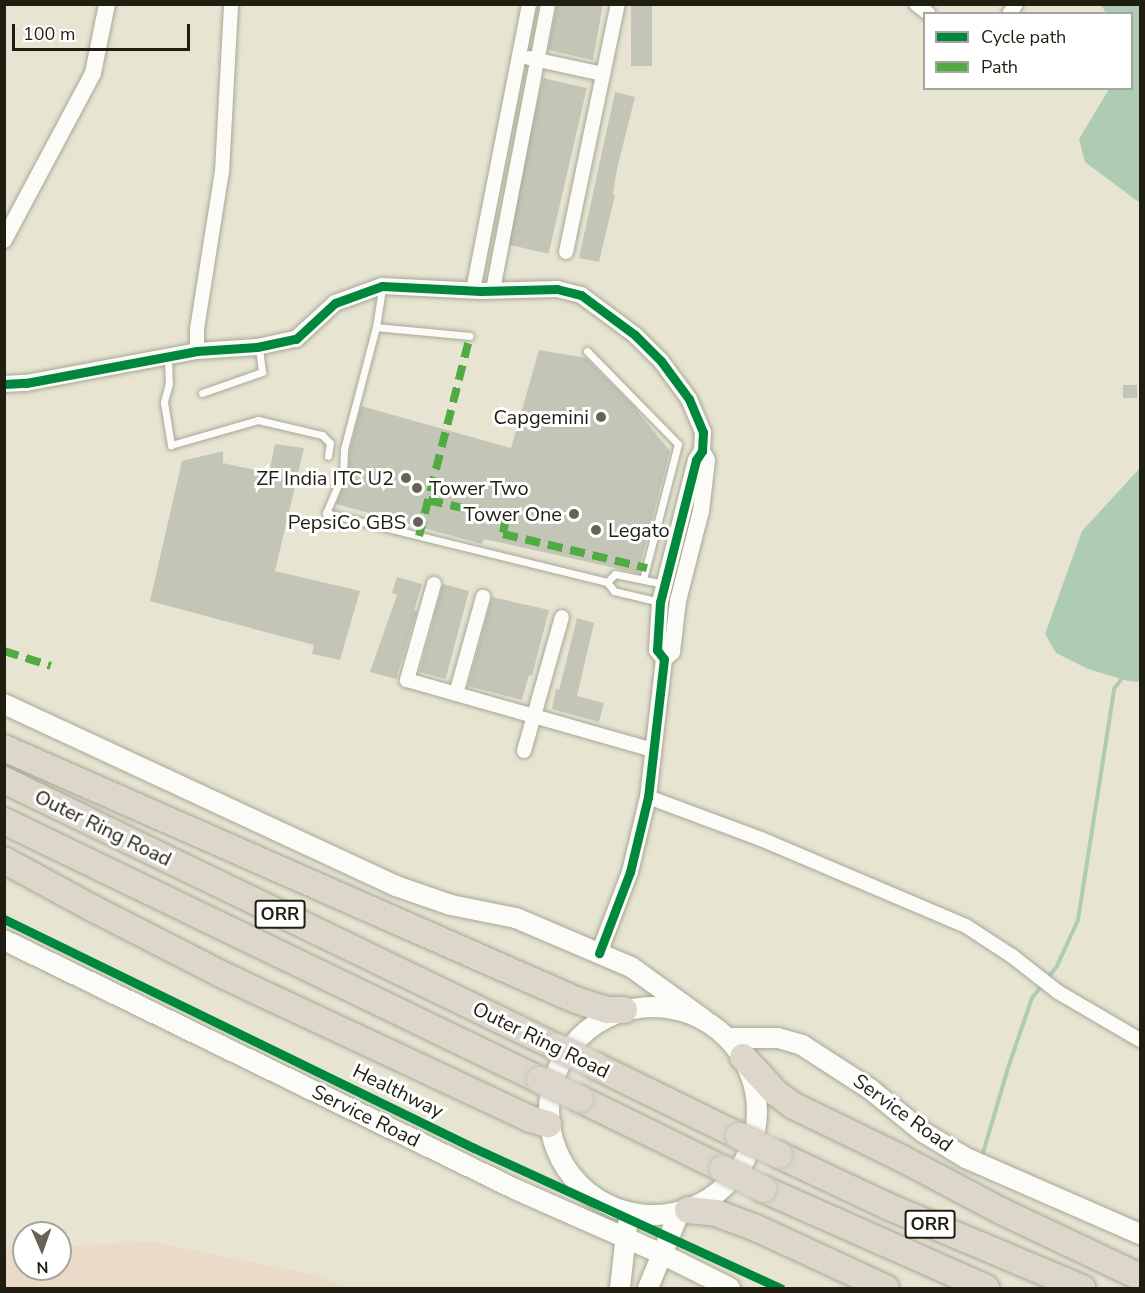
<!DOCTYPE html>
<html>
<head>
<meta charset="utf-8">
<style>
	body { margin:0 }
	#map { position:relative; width:1145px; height:1293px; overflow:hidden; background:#e7e5d1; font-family:"Nunito Sans",sans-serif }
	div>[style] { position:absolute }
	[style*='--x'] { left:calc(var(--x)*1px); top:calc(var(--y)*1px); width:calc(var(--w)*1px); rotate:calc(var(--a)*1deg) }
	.green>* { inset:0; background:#ecdac8 }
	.water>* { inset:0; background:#aeccb3 }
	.stream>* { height:4px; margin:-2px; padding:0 2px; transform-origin:2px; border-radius:2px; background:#aeccb3 }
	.building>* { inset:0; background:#c3c6b6; transform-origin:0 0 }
	.roads { filter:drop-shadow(0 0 2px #a8a797) drop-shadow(0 0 2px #a8a797) }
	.service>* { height:7px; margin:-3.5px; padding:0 3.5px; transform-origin:3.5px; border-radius:3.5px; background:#fbfbf8 }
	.minor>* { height:14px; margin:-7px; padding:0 7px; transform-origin:7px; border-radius:7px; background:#fbfbf8 }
	.tertiary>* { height:16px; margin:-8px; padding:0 8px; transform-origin:8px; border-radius:8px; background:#fbfbf8 }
	.secondary>* { height:20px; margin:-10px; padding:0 10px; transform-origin:10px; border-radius:10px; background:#fbfbf8 }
	.secondary>.ring { margin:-10px; padding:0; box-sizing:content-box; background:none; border:20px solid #fbfbf8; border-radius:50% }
	.motorway>* { height:26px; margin:-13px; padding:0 13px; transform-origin:13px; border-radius:13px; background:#ddd7cb }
	.bridges { filter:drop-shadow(0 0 2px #c5c4ba) drop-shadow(0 0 2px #c5c4ba) }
	.motorway-bridge>* { height:26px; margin:-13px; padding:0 13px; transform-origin:13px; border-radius:13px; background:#ddd7cb }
	.quiet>* { height:8px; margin-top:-4px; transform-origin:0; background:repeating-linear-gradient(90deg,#52aa42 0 15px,transparent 0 23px) }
	.cycleway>* { height:9px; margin:-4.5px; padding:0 4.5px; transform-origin:4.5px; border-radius:4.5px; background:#00873e }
	.dots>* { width:16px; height:16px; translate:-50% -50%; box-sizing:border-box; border:3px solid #fff; border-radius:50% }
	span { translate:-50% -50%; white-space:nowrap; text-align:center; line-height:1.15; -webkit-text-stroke:6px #fff; paint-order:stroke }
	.shield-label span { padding:2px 4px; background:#fff; border:2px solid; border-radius:4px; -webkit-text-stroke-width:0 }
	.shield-label { font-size:18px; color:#1f1e10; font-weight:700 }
	.poi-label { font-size:20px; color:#1f1e10 }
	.right { translate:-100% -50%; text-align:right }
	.left { translate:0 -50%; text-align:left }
	.street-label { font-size:20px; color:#1f1e10 }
	.frame { position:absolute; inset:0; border:6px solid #1f1e10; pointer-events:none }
	.legend { position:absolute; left:923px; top:12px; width:210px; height:78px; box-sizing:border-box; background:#fff; border:2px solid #a5a59f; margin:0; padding:8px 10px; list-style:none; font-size:18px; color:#1f1e10 }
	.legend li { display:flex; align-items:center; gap:12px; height:30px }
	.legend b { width:30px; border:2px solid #a5a59f }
	.north { position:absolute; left:12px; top:1221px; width:60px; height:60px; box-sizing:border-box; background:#fff; border:2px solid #a5a59f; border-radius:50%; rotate:178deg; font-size:16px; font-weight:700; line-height:24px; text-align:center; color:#1f1e10 }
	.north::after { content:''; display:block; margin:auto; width:21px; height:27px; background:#656454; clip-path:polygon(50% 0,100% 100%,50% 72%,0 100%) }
	.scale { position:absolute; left:12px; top:24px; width:178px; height:27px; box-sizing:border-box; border:3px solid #1f1e10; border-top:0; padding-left:8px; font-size:18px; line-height:21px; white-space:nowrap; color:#1f1e10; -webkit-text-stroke:4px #fff; paint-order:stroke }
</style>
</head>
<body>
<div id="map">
	<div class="green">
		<i style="clip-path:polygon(154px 1242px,323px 1277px,349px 1288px,5px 1288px,5px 1249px,24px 1248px,24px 1269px,60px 1269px,60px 1246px)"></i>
	</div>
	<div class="water">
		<i style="clip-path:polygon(1101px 5px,1140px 5px,1140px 203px,1085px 162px,1079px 139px,1109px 89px,1132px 88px,1132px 14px,1106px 13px)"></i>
		<i style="clip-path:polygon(1140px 468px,1140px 682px,1128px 681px,1088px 669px,1056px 653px,1045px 634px,1082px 531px)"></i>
	</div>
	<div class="stream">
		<i style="--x:1047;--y:979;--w:16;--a:-52"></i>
		<i style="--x:1057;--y:966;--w:51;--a:-65.5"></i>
		<i style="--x:1078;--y:920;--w:234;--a:-81.1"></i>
		<i style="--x:1114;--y:689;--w:15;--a:-53"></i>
		<i style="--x:983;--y:1153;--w:89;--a:-73.6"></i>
		<i style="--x:1008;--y:1068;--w:74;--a:-71.1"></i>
		<i style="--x:1032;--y:998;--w:16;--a:-52"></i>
	</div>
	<div class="building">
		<i style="clip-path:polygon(557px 4px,603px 4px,593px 60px,548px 50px)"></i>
		<i style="left:631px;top:4px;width:21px;height:62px"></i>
		<i style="left:543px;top:78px;width:45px;height:170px;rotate:13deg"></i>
		<i style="clip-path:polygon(615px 92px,635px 97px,617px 169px,613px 194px,615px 195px,599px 262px,579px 258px)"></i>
		<i style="clip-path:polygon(539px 350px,586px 358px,633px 406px,670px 451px,638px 573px,484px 539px,482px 544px,336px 504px,348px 475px,350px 450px,361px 406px,511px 448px)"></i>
		<i style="left:1123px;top:385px;width:14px;height:13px"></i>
		<i style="clip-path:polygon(275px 444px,304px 448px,275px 571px,360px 591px,340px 660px,312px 654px,314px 645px,150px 601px,182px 461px,223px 451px,223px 463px,269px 473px)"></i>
		<i style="clip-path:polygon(397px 577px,422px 584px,414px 611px,417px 611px,396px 679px,370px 672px,397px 595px,392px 593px)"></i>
		<i style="left:443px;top:584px;width:27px;height:91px;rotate:15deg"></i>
		<i style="clip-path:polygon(492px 597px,549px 610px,532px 676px,529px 675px,522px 700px,468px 686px)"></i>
		<i style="clip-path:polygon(577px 618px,594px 623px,577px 696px,604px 703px,599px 722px,552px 709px,556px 689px,559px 690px)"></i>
	</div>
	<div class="roads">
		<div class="service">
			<i style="--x:382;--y:289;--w:38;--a:99"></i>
			<i style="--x:376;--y:327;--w:126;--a:104.7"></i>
			<i style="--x:344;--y:449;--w:24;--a:92"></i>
			<i style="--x:343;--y:473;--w:43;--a:113"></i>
			<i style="--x:326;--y:513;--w:289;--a:13.8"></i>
			<i style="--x:376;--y:327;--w:94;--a:5.5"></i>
			<i style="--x:587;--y:351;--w:130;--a:45.6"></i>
			<i style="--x:678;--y:444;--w:139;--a:104.5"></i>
			<i style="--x:168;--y:358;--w:25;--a:88"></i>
			<i style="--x:169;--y:383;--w:20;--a:105"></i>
			<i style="--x:164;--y:402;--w:44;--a:80.8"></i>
			<i style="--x:171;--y:445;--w:91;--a:-16"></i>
			<i style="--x:258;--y:420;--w:66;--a:13.2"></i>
			<i style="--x:322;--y:435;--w:11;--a:45"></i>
			<i style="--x:330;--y:443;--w:13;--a:99"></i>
			<i style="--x:202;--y:393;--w:64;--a:-19.3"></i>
			<i style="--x:262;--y:372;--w:24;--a:-97"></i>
			<i style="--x:660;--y:602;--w:47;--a:-166.6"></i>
			<i style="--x:614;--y:591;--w:11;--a:-128"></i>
			<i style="--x:607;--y:582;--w:11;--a:-45"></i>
			<i style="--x:615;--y:574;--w:50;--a:11.5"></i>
		</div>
		<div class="minor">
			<i style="--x:916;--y:4;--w:16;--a:38"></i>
			<i style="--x:1009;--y:14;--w:12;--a:-55"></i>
			<i style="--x:529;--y:58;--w:76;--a:12.2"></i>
			<i style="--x:566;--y:252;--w:253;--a:-78.2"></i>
			<i style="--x:473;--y:290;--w:291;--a:-78.9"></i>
			<i style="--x:493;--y:290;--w:291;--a:-79.1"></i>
			<i style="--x:197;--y:351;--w:22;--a:-90"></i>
			<i style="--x:197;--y:329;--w:159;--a:-81"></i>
			<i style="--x:222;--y:172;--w:168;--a:-86.9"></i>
			<i style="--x:434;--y:584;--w:100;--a:105.7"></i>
			<i style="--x:407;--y:680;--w:256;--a:15.9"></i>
			<i style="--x:456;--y:694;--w:101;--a:-74.4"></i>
			<i style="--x:524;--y:751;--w:139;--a:-74.2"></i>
			<i style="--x:648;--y:797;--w:121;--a:20.4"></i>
			<i style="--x:761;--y:839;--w:223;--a:23"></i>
			<i style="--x:966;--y:926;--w:55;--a:33.1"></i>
			<i style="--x:1012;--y:956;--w:58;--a:38"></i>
			<i style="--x:1058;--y:992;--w:95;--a:30.3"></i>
		</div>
		<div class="tertiary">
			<i style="--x:4;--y:240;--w:189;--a:-61.9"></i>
			<i style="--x:93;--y:73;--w:70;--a:-78.5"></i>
			<i style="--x:4;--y:384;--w:22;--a:-3"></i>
			<i style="--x:26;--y:383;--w:174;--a:-10.6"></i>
			<i style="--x:197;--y:351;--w:60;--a:-3.8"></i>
			<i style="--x:257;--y:347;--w:40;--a:-12"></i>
			<i style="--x:296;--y:339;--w:53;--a:-42.7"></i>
			<i style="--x:335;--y:303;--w:50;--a:-19.9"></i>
			<i style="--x:382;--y:286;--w:99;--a:2.9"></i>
			<i style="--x:481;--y:291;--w:76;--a:-1.5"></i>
			<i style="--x:557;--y:289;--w:25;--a:14"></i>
			<i style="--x:581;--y:295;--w:67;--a:36.5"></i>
			<i style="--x:635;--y:335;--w:37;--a:45"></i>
			<i style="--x:661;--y:361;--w:47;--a:53.6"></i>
			<i style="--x:689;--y:399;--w:36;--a:67"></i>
			<i style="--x:703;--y:432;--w:19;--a:93"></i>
			<i style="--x:702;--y:451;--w:11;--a:124"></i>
			<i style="--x:696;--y:460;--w:146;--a:104.2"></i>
			<i style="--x:660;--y:602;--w:48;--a:93.6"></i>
			<i style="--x:657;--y:650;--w:11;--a:52"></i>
			<i style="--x:664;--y:659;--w:139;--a:96.6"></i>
			<i style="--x:648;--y:797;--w:77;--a:103.5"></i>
			<i style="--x:630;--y:872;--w:87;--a:110.9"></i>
			<i style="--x:664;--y:659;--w:11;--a:-41"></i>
			<i style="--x:672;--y:652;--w:51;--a:-83.3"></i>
			<i style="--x:678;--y:601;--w:93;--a:-75.7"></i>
			<i style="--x:701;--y:511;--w:51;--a:-83.3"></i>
			<i style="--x:707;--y:460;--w:10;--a:-119"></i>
		</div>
		<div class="secondary">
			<i style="--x:4;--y:704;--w:432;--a:24.9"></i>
			<i style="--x:396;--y:886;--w:58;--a:19.1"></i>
			<i style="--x:451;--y:905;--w:66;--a:11.3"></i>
			<i style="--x:516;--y:918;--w:125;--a:23.1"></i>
			<i style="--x:631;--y:967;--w:89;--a:35.8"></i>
			<i style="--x:4;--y:940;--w:568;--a:25.98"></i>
			<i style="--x:515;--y:1189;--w:161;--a:23.9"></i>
			<i style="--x:662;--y:1254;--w:76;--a:26.6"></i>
			<i class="ring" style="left:549px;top:1007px;width:188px;height:188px"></i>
			<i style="--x:729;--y:1038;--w:49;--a:0"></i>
			<i style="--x:778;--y:1038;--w:25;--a:16"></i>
			<i style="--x:802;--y:1045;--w:81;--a:32.9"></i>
			<i style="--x:870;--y:1089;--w:68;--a:39.1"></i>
			<i style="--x:923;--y:1132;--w:50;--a:31.2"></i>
			<i style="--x:966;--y:1158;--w:190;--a:23.6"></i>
			<i style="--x:620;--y:1288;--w:62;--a:-83.6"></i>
			<i style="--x:648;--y:1288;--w:81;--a:-67.5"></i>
		</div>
		<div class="motorway">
			<i style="--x:4;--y:748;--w:625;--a:23.78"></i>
			<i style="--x:576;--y:1000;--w:33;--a:18"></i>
			<i style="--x:607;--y:1010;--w:17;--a:0"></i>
			<i style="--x:4;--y:780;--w:613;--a:25.81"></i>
			<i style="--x:4;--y:821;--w:595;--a:25.79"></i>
			<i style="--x:4;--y:860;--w:102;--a:28.6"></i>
			<i style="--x:94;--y:909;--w:147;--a:27.1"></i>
			<i style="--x:225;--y:976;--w:337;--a:25.1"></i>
			<i style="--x:530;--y:1119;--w:19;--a:16"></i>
			<i style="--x:743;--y:1057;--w:49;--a:47.5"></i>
			<i style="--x:776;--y:1093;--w:22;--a:36"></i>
			<i style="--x:794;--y:1106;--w:119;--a:25.9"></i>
			<i style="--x:901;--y:1158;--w:113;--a:27.9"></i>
			<i style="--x:1001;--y:1211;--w:154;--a:25.4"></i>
			<i style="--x:596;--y:1066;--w:159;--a:26.1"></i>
			<i style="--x:580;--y:1099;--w:159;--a:26.1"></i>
			<i style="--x:779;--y:1155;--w:119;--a:25.3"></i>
			<i style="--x:887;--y:1206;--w:212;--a:22.8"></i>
			<i style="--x:763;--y:1189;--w:244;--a:23.9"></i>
			<i style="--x:688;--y:1210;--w:28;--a:6"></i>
			<i style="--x:716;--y:1213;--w:43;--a:20.6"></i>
			<i style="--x:756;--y:1228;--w:143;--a:24.8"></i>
		</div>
	</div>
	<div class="bridges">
		<div class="motorway-bridge">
			<i style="--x:556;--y:1047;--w:44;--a:25.4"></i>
			<i style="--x:540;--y:1080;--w:44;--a:25.4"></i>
			<i style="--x:739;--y:1136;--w:44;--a:25.4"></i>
			<i style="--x:723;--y:1169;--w:45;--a:26.6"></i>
		</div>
	</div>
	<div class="quiet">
		<i style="--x:428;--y:500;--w:80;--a:13"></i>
		<i style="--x:506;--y:518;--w:16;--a:101"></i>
		<i style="--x:503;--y:534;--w:148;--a:13.3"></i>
		<i style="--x:419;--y:536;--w:206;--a:-75.7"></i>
		<i style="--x:4;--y:651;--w:49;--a:17.7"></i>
	</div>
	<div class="cycleway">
		<i style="--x:4;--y:384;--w:22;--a:-3"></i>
		<i style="--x:26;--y:383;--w:174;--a:-10.6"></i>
		<i style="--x:197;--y:351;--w:60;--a:-3.8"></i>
		<i style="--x:257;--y:347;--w:40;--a:-12"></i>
		<i style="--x:296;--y:339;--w:53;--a:-42.7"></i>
		<i style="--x:335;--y:303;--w:50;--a:-19.9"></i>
		<i style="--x:382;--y:286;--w:99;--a:2.9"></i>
		<i style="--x:481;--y:291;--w:76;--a:-1.5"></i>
		<i style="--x:557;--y:289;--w:25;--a:14"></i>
		<i style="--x:581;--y:295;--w:67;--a:36.5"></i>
		<i style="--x:635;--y:335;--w:37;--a:45"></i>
		<i style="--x:661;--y:361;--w:47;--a:53.6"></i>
		<i style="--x:689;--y:399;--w:36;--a:67"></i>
		<i style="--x:703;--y:432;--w:19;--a:93"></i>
		<i style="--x:702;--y:451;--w:11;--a:124"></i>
		<i style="--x:696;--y:460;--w:146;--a:104.2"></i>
		<i style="--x:660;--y:602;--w:48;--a:93.6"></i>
		<i style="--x:657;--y:650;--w:11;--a:52"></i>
		<i style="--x:664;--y:659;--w:139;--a:96.6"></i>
		<i style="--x:648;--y:797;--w:77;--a:103.5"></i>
		<i style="--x:630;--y:872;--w:87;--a:110.9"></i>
		<i style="--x:4;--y:919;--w:523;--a:25.98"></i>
		<i style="--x:474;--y:1148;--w:337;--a:24.6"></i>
	</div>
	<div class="dots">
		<i style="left:601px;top:417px;background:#656454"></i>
		<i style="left:406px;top:478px;background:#656454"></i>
		<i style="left:417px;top:488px;background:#656454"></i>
		<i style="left:574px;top:514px;background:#656454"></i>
		<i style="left:418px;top:522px;background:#656454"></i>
		<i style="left:596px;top:530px;background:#656454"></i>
	</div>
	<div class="shield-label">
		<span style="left:280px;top:914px">ORR</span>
		<span style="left:930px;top:1224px">ORR</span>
	</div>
	<div class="poi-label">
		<span class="right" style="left:589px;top:417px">Capgemini</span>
		<span class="right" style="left:394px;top:478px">ZF India ITC U2</span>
		<span class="left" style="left:429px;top:488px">Tower Two</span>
		<span class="right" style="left:562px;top:514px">Tower One</span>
		<span class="right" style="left:406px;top:522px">PepsiCo GBS</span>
		<span class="left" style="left:608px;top:530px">Legato</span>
	</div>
	<div class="street-label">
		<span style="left:103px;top:828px;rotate:26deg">Outer Ring Road</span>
		<span style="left:541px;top:1040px;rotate:26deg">Outer Ring Road</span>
		<span style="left:398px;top:1091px;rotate:26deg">Healthway</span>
		<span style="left:903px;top:1113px;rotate:36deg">Service Road</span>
		<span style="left:366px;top:1116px;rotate:26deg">Service Road</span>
	</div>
	<div class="frame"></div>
	<ul class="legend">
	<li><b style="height:8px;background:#00873e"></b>Cycle path</li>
	<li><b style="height:8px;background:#52aa42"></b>Path</li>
	</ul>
	<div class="north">N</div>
	<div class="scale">100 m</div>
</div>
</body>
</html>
